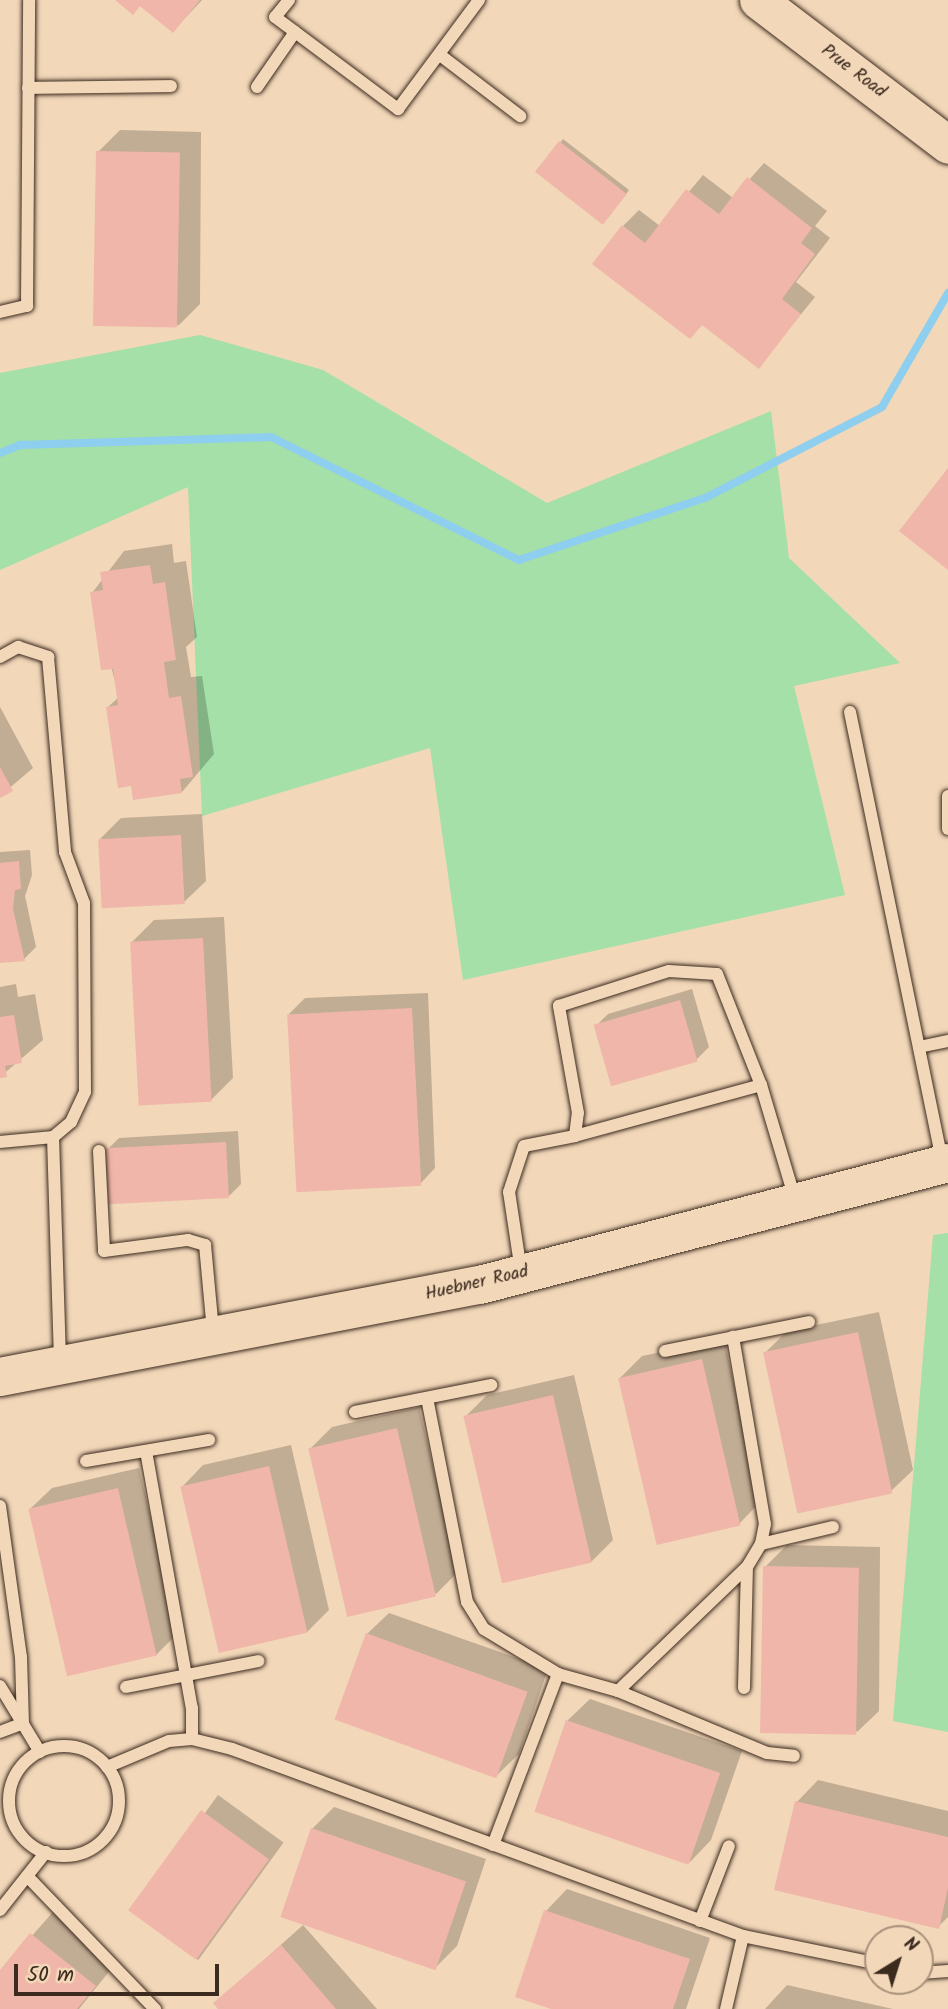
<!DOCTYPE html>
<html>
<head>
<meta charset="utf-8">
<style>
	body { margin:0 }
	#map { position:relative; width:948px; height:2009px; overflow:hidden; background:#f2d7b9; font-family:Kalam,sans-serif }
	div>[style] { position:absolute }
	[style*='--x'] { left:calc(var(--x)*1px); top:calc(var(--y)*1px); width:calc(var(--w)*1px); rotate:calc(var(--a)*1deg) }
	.green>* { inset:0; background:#a4e0a7 }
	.shadow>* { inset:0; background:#0003; transform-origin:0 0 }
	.stream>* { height:8px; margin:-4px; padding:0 4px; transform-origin:4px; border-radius:4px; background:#8eceef }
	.building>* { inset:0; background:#f0b6a9; transform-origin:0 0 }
	.roads { filter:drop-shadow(0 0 2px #3b2a1e) drop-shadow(0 0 2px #3b2a1e) }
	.lane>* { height:12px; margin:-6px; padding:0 6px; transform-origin:6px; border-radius:6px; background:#f2d7b9 }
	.lane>.ring { margin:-6px; padding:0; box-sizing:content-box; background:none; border:12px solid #f2d7b9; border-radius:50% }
	.secondary>* { height:37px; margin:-18.5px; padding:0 18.5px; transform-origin:18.5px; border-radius:18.5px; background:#f2d7b9 }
	.primary>* { height:38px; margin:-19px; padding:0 19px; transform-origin:19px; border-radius:19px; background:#f2d7b9 }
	span { translate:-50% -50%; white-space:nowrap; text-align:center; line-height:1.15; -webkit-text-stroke:5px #f2d7b9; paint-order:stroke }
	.street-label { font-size:18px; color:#3b2a1e }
	.north { position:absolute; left:864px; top:1925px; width:70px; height:70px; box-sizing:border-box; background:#f2d7b9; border:2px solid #a9927b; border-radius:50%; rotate:38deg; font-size:19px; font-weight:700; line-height:28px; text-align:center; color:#3b2a1e }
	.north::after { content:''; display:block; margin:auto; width:24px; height:32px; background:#3b2a1e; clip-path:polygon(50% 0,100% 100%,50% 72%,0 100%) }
	.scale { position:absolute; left:14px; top:1964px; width:205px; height:32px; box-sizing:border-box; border:4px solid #3b2a1e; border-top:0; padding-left:9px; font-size:21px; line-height:24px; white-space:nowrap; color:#3b2a1e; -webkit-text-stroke:5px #f2d7b9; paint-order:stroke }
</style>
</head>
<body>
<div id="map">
	<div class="green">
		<i style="clip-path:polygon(200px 335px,323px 370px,547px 503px,771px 411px,789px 558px,900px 663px,794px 686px,845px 895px,463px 980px,430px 748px,202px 816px,188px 487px,0 570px,0 373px)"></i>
		<i style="clip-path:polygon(948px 1233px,948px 1732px,893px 1721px,933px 1235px)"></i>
	</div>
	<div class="shadow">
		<i style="clip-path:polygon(117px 0,202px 0,173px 31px,141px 5px)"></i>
		<i style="clip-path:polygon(120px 130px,201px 132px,200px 304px,178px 326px,98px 152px)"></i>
		<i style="clip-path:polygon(563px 139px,629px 190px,607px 219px,560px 143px)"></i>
		<i style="clip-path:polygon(764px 163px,827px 211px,815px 226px,830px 238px,796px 282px,815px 297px,759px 366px,703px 324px,690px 337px,623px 226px,639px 210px,660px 226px,703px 175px,733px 198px)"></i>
		<i style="clip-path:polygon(172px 544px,174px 563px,186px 561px,197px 637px,186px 647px,191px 677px,202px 676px,214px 754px,182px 792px,108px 707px,119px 697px,92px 593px,124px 551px)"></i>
		<i style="clip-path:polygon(0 707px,33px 768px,0 796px)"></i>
		<i style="clip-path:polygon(202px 814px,206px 881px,184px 902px,100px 839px,121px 818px)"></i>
		<i style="clip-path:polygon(30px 850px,32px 875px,25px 896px,36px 947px,24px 959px,0 961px,0 852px)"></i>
		<i style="clip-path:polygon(224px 917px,233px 1078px,211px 1100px,132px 942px,154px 920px)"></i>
		<i style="clip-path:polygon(16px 984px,18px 997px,35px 994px,43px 1040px,0 1077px,0 987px)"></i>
		<i style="clip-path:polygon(692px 989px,709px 1047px,697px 1059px,596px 1026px,608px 1014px)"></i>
		<i style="clip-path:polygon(428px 993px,435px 1168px,420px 1184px,289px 1014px,305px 998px)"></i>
		<i style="clip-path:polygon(238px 1131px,241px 1184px,229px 1196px,107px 1150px,119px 1138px)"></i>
		<i style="clip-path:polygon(879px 1312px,913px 1470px,891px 1491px,765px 1353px,787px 1331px)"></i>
		<i style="clip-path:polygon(724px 1339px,760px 1502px,739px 1524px,620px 1378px,642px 1356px)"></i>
		<i style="clip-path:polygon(574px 1375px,613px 1540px,591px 1562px,465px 1417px,487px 1395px)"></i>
		<i style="clip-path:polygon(419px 1407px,458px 1572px,436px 1594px,310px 1449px,332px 1427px)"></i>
		<i style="clip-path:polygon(291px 1445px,329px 1610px,307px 1632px,182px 1487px,203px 1465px)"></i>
		<i style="clip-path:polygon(139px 1468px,178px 1633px,156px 1655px,30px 1509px,52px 1488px)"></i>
		<i style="clip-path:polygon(787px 1545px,880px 1547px,879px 1711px,857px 1732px,765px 1567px)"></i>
		<i style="clip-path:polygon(389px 1613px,548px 1669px,519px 1754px,497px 1775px,367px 1634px)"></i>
		<i style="clip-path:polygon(590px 1699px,742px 1751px,711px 1840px,690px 1862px,538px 1810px,568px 1720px)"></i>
		<i style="clip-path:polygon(818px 1780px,948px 1811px,948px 1917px,938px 1927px,797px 1802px)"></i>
		<i style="left:218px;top:1795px;width:81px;height:145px;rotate:36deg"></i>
		<i style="clip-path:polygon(334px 1807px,486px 1859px,457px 1946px,435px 1968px,312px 1829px)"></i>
		<i style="clip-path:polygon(567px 1889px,710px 1938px,686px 2009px,556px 2009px,546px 1911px)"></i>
		<i style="clip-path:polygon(53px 1912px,116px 1963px,79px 2009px,0 2009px,0 1972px)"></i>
		<i style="clip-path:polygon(303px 1925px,377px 2009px,221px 2009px,216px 2003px)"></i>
		<i style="clip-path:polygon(787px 1985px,893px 2009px,765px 2009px)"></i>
	</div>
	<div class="stream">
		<i style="--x:0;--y:453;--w:22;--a:-22"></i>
		<i style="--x:20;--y:445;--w:251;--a:-1.8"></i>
		<i style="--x:271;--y:437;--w:277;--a:26.4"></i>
		<i style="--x:519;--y:560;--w:198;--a:-18.5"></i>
		<i style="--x:707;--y:497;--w:197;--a:-27.2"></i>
		<i style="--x:882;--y:407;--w:132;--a:-59.9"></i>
	</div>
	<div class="building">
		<i style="clip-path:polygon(115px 0,200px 0,173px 33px,140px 6px,133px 15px)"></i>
		<i style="left:559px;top:141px;width:86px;height:39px;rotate:38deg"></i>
		<i style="left:96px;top:151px;width:84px;height:175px;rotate:1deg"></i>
		<i style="clip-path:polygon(747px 177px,812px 228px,801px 243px,815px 254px,782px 299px,801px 314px,759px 369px,702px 325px,690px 339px,592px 264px,622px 225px,645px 243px,686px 189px,719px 214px)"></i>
		<i style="clip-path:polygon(948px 468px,948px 570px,899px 531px)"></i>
		<i style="clip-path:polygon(150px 565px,153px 584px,165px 582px,176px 660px,164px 662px,169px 698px,181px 696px,193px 777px,180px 779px,182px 793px,133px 800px,131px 786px,118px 788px,106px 707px,118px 705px,113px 669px,101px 670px,90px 592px,103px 590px,100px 572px)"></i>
		<i style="clip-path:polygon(0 767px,13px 791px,0 798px)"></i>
		<i style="left:181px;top:835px;width:69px;height:83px;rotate:87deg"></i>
		<i style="clip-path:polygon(19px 861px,21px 889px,15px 890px,13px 909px,25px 961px,0 963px,0 863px)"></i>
		<i style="left:203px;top:938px;width:164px;height:73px;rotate:87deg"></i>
		<i style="left:680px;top:1000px;width:64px;height:90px;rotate:74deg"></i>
		<i style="left:412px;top:1008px;width:178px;height:125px;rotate:87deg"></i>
		<i style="clip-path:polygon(14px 1015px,22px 1063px,5px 1066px,7px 1077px,0 1078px,0 1017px)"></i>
		<i style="left:226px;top:1142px;width:56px;height:121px;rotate:87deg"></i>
		<i style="left:858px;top:1332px;width:165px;height:97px;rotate:78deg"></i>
		<i style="left:702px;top:1359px;width:171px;height:86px;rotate:77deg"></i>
		<i style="left:553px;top:1395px;width:172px;height:92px;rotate:77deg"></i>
		<i style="left:397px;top:1428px;width:173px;height:91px;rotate:77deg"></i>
		<i style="left:269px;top:1466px;width:171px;height:91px;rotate:77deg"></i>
		<i style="left:118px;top:1488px;width:172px;height:92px;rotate:77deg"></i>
		<i style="left:763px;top:1566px;width:96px;height:167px;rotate:1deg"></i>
		<i style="left:366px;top:1633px;width:172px;height:92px;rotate:20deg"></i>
		<i style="left:566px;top:1720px;width:163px;height:97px;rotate:19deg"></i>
		<i style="clip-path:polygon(795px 1801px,948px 1837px,948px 1888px,939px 1929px,774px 1890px)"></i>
		<i style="left:201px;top:1810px;width:84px;height:124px;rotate:36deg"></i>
		<i style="left:311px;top:1828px;width:164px;height:94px;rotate:19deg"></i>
		<i style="clip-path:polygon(544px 1910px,690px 1959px,673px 2009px,551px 2009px,515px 1997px)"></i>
		<i style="clip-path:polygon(30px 1933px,96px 1986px,77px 2009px,0 2009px,0 1970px)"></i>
		<i style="clip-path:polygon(281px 1945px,336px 2009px,218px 2009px,213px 2003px)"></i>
	</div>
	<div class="roads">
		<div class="lane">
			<i style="--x:289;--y:0;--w:22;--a:129"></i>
			<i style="--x:275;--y:17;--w:154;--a:36.8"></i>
			<i style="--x:398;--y:109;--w:136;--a:-53.4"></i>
			<i style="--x:440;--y:55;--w:101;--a:37.3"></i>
			<i style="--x:257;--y:87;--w:67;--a:-55.4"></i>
			<i style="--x:28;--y:88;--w:143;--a:-0.8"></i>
			<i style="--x:0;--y:312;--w:28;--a:-13"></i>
			<i style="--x:27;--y:306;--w:306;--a:-89.6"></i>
			<i style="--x:0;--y:657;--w:21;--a:-29"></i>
			<i style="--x:18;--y:647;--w:32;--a:18"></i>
			<i style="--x:48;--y:657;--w:196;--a:85"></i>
			<i style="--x:65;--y:852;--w:54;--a:69.6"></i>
			<i style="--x:84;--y:903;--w:189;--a:89.7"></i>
			<i style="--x:85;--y:1092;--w:33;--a:115"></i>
			<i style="--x:71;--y:1122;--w:23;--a:140"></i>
			<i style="--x:53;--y:1137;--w:53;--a:174.6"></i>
			<i style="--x:850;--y:712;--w:458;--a:78.4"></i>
			<i style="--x:948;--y:796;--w:33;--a:90"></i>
			<i style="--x:919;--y:1047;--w:30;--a:-12"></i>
			<i style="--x:575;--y:1136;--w:193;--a:-15.3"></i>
			<i style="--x:53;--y:1137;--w:225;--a:88.2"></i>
			<i style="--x:99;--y:1151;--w:100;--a:87.1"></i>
			<i style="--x:104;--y:1251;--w:85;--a:-7.5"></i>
			<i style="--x:188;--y:1240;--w:18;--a:16"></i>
			<i style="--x:205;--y:1245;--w:87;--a:84.7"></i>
			<i style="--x:521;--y:1271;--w:80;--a:-98.6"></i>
			<i style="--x:509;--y:1192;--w:48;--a:-71.9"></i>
			<i style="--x:524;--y:1146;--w:52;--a:-11.1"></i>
			<i style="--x:575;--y:1136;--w:23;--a:-83"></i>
			<i style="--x:578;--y:1113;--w:109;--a:-100.1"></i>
			<i style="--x:559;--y:1006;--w:115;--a:-17.7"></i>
			<i style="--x:669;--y:971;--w:48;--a:3.6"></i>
			<i style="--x:717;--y:974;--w:119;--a:68.4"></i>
			<i style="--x:761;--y:1085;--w:119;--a:73.4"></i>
			<i style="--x:665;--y:1351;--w:147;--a:-11.4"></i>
			<i style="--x:427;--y:1398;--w:208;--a:78.9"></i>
			<i style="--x:467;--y:1602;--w:32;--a:58"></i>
			<i style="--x:484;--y:1629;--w:87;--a:31.3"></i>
			<i style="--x:558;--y:1674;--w:62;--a:15.8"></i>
			<i style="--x:618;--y:1691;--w:161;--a:22.6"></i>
			<i style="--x:767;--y:1753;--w:27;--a:6"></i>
			<i style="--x:355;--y:1412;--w:139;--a:-11.2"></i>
			<i style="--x:146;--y:1451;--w:261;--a:79.9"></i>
			<i style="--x:192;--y:1708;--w:31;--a:90"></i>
			<i style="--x:86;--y:1461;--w:125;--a:-9.7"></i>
			<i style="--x:0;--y:1506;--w:152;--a:82.1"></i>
			<i style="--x:21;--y:1657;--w:66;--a:88.3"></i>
			<i style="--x:761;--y:1544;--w:74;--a:-13.3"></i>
			<i style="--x:0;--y:1686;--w:77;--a:58.8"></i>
			<i style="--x:126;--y:1687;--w:135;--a:-11.1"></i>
			<i style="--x:744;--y:1688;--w:121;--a:-88.6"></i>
			<i style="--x:618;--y:1691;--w:179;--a:-43.9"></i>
			<i style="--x:747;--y:1567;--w:27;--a:-59"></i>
			<i style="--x:761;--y:1544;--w:20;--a:-79"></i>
			<i style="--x:765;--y:1524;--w:190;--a:-99.7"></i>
			<i style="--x:0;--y:1732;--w:25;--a:-21"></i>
			<i class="ring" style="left:9px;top:1746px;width:98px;height:98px"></i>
			<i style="--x:107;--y:1767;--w:67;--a:-22.8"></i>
			<i style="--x:169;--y:1741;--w:23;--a:-5"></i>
			<i style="--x:192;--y:1739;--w:41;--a:14"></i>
			<i style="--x:232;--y:1749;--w:544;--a:20.1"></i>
			<i style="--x:743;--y:1936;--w:138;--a:11.7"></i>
			<i style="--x:493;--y:1845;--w:183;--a:-69.2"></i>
			<i style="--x:27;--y:1876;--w:185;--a:46.1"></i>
			<i style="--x:0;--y:1910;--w:74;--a:-51.6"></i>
			<i style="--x:700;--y:1921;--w:80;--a:-68.9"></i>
			<i style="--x:920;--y:1973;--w:28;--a:-4"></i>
			<i style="--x:726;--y:2009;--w:75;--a:-76.9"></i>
		</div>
		<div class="secondary">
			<i style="--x:758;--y:0;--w:239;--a:37.3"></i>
		</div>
		<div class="primary">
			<i style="--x:0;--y:1377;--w:489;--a:-10.9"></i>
			<i style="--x:480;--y:1285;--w:484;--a:-14.6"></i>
		</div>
	</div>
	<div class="street-label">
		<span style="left:853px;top:72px;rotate:37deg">Prue Road</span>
		<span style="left:477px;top:1284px;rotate:-13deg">Huebner Road</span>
	</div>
	<div class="north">N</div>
	<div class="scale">50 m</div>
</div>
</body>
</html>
